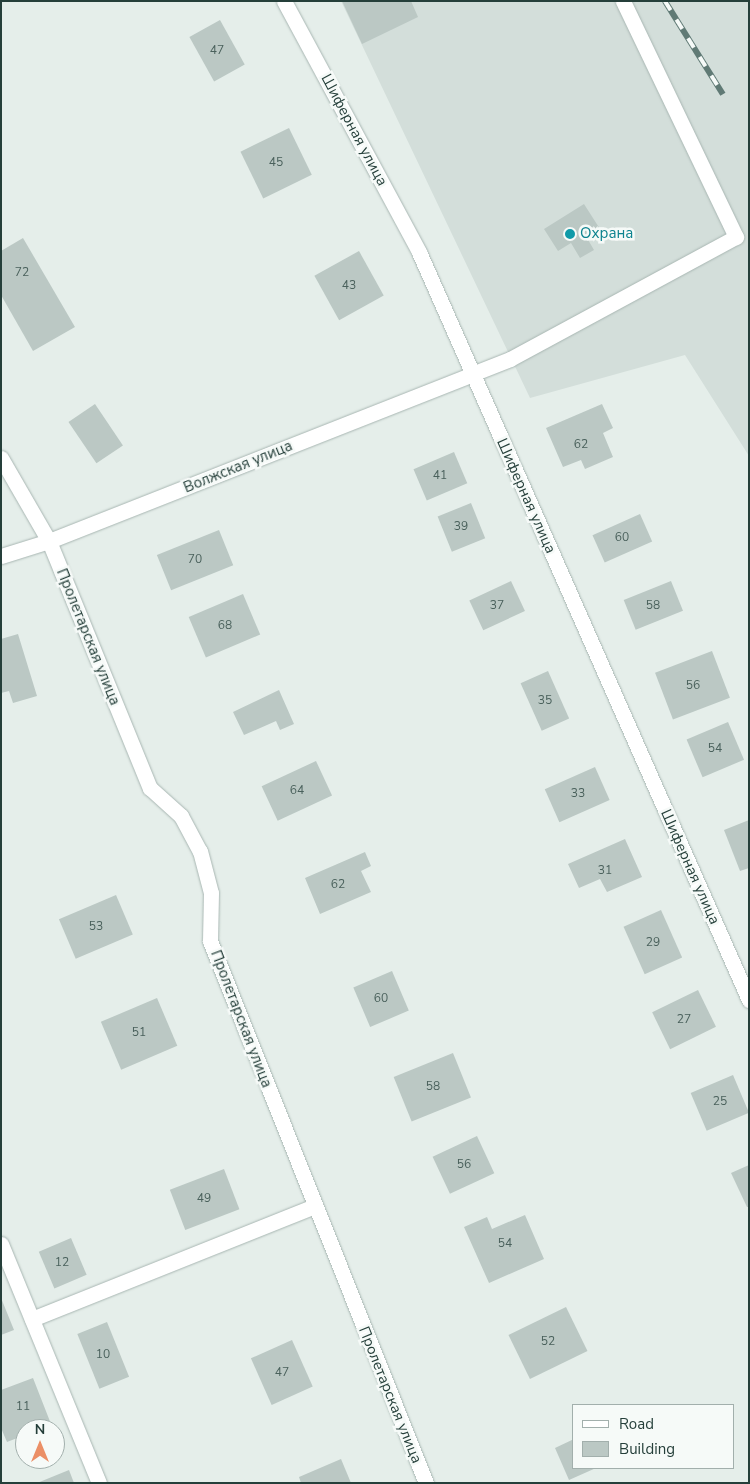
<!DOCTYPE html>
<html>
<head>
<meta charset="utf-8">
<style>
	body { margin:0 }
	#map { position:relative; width:750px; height:1484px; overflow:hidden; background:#e5eeea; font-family:"Nunito Sans",sans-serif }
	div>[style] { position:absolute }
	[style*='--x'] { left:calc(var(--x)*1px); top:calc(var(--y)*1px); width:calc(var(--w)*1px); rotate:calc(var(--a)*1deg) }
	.built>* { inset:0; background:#d3deda }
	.building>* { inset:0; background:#bbc8c4; transform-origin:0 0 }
	.roads { filter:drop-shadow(0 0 1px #a8b6b2) drop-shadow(0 0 1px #a8b6b2) }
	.service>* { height:15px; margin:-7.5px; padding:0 7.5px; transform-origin:7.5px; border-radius:7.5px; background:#fff }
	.minor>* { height:15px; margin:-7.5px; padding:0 7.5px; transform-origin:7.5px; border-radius:7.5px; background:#fff }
	.rail>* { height:5.5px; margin-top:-2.75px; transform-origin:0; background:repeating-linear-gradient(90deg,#f6faf8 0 11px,#607a75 0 22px); box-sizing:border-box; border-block:1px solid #607a75 }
	.dots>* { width:14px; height:14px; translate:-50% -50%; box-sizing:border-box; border:2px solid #f6faf8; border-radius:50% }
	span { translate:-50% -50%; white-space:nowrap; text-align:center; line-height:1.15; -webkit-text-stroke:5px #f6faf8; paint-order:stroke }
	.number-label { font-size:12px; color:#4a615c }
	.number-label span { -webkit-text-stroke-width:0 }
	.street-label { font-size:15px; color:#253f3a }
	.culture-label { font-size:15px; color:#0d838f }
	.left { translate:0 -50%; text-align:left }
	.frame { position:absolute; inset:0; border:2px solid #253f3a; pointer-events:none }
	.legend { position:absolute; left:572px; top:1404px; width:162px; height:65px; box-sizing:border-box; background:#f6faf8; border:1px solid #a2afac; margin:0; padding:6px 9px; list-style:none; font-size:15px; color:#253f3a }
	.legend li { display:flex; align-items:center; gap:10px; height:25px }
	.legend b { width:25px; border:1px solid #a2afac }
	.north { position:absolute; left:15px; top:1419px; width:50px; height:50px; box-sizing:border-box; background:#f6faf8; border:1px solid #a2afac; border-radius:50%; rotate:0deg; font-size:14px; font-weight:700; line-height:20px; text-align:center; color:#253f3a }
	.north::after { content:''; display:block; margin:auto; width:18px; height:22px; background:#eb8f66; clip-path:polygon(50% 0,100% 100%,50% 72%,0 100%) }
</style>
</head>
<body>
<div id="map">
	<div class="built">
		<i style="clip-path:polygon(341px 1px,749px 1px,749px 456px,685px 355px,530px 398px)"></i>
	</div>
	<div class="building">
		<i style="clip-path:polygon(342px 1px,411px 1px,418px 17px,362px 44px)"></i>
		<i style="left:220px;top:20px;width:51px;height:35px;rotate:61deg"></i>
		<i style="left:289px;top:128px;width:52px;height:54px;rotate:64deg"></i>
		<i style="clip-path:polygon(584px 204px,600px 229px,587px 238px,594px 250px,580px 258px,571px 243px,558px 251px,544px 229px)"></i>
		<i style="clip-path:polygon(23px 238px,75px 327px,33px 351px,1px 295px,1px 251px)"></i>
		<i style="left:359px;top:251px;width:51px;height:51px;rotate:61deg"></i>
		<i style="left:95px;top:404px;width:50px;height:32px;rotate:56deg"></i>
		<i style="clip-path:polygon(602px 404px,613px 428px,603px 433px,613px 457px,585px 469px,581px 460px,563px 467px,546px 428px)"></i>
		<i style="left:454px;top:452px;width:34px;height:44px;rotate:67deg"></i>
		<i style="left:471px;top:503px;width:38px;height:36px;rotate:68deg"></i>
		<i style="left:640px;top:514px;width:30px;height:52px;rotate:66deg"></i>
		<i style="left:219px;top:530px;width:38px;height:67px;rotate:68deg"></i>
		<i style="left:511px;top:581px;width:33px;height:46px;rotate:65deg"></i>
		<i style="left:671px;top:581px;width:32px;height:51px;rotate:68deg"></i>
		<i style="left:243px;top:594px;width:44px;height:59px;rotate:67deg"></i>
		<i style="clip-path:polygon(18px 634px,37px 696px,13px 703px,9px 691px,1px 693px,1px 639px)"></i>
		<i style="left:712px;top:651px;width:50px;height:61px;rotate:69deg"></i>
		<i style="left:548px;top:671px;width:52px;height:30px;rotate:66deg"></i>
		<i style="clip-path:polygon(279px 690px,294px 724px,280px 730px,276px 721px,244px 735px,233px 712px)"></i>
		<i style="left:728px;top:722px;width:41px;height:45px;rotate:67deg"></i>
		<i style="left:316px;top:761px;width:38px;height:60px;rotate:65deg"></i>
		<i style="left:595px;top:767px;width:36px;height:55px;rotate:66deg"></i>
		<i style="clip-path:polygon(749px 820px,749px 868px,740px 871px,724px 830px)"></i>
		<i style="clip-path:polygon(625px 839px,642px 877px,607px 892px,600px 879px,579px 888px,568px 864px)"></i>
		<i style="clip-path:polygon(365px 852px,371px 866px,361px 871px,371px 892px,320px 914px,305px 878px)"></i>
		<i style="left:116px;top:895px;width:43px;height:62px;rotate:67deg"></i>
		<i style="left:661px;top:910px;width:52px;height:41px;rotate:66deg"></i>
		<i style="left:392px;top:971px;width:43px;height:42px;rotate:67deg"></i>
		<i style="left:698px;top:990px;width:41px;height:51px;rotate:64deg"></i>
		<i style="left:157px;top:998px;width:52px;height:61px;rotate:67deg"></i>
		<i style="left:453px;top:1053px;width:48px;height:64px;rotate:68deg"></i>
		<i style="left:733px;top:1075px;width:41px;height:46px;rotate:67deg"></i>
		<i style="left:477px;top:1136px;width:41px;height:49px;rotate:65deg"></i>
		<i style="clip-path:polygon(749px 1165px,749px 1207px,747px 1207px,731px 1173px)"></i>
		<i style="left:224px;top:1169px;width:43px;height:58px;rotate:69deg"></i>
		<i style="clip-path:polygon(525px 1215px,544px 1259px,489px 1283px,464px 1227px,487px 1217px,492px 1229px)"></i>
		<i style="left:71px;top:1238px;width:40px;height:35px;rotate:67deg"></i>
		<i style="clip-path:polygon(1px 1298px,14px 1330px,1px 1335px)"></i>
		<i style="left:566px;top:1307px;width:49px;height:64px;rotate:64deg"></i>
		<i style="left:107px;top:1322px;width:59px;height:32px;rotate:68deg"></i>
		<i style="left:292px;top:1340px;width:51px;height:45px;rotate:66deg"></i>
		<i style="clip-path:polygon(33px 1378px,51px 1424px,39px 1429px,25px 1429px,25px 1435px,7px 1442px,1px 1428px,1px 1390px)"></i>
		<i style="clip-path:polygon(574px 1439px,574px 1468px,596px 1468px,569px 1480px,555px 1448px)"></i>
		<i style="clip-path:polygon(341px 1459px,351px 1483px,301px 1483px,299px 1477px)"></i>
		<i style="clip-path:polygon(69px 1470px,74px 1483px,37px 1483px)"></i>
	</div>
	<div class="roads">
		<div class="service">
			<i style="--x:472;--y:374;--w:41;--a:-21.5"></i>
			<i style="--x:510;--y:359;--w:257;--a:-28.4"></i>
			<i style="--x:736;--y:237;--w:262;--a:-115.6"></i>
			<i style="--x:32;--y:1319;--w:305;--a:-21.8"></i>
		</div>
		<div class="minor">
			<i style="--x:284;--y:1;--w:285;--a:61.7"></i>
			<i style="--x:419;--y:252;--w:818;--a:66.19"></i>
			<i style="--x:1;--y:458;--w:96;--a:60"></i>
			<i style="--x:49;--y:541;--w:267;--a:67.8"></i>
			<i style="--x:150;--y:788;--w:42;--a:42.1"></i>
			<i style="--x:181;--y:816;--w:40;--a:62"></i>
			<i style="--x:200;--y:851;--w:43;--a:75.3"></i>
			<i style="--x:211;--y:893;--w:48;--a:91.2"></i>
			<i style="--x:210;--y:941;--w:583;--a:68.27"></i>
			<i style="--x:1;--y:556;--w:50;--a:-17.4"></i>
			<i style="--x:49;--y:541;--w:455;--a:-21.5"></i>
			<i style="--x:1;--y:1244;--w:258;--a:67.7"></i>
		</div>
	</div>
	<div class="rail">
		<i style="--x:665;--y:1;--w:110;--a:58.1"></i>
	</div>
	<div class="dots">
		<i style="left:570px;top:234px;background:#0f9aa8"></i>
	</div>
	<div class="number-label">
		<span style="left:217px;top:51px">47</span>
		<span style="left:276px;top:163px">45</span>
		<span style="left:22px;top:273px">72</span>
		<span style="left:349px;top:286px">43</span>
		<span style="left:581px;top:445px">62</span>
		<span style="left:440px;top:476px">41</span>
		<span style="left:461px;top:527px">39</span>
		<span style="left:622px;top:538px">60</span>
		<span style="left:195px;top:560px">70</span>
		<span style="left:497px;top:606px">37</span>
		<span style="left:653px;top:606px">58</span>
		<span style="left:225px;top:626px">68</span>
		<span style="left:693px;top:686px">56</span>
		<span style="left:545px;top:701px">35</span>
		<span style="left:715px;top:749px">54</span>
		<span style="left:297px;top:791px">64</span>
		<span style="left:578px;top:794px">33</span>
		<span style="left:605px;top:871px">31</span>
		<span style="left:338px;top:885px">62</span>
		<span style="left:96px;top:927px">53</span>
		<span style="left:653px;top:943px">29</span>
		<span style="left:381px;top:999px">60</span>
		<span style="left:684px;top:1020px">27</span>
		<span style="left:139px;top:1033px">51</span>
		<span style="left:433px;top:1087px">58</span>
		<span style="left:720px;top:1102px">25</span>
		<span style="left:464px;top:1165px">56</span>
		<span style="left:204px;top:1199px">49</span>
		<span style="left:505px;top:1244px">54</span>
		<span style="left:62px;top:1263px">12</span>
		<span style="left:548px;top:1342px">52</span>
		<span style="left:103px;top:1355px">10</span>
		<span style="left:282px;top:1373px">47</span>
		<span style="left:23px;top:1407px">11</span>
	</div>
	<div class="street-label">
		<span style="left:354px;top:130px;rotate:62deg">Шиферная улица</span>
		<span style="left:238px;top:467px;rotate:-22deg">Волжская улица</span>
		<span style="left:526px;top:496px;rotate:66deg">Шиферная улица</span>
		<span style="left:88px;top:637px;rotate:68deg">Пролетарская улица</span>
		<span style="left:690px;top:867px;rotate:66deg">Шиферная улица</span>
		<span style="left:241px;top:1019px;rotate:69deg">Пролетарская улица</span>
		<span style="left:390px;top:1395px;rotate:68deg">Пролетарская улица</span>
	</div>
	<div class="culture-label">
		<span class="left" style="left:580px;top:234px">Охрана</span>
	</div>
	<div class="frame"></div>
	<ul class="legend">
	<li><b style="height:6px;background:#fff"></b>Road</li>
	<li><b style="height:14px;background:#bbc8c4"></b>Building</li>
	</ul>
	<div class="north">N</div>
</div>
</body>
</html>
